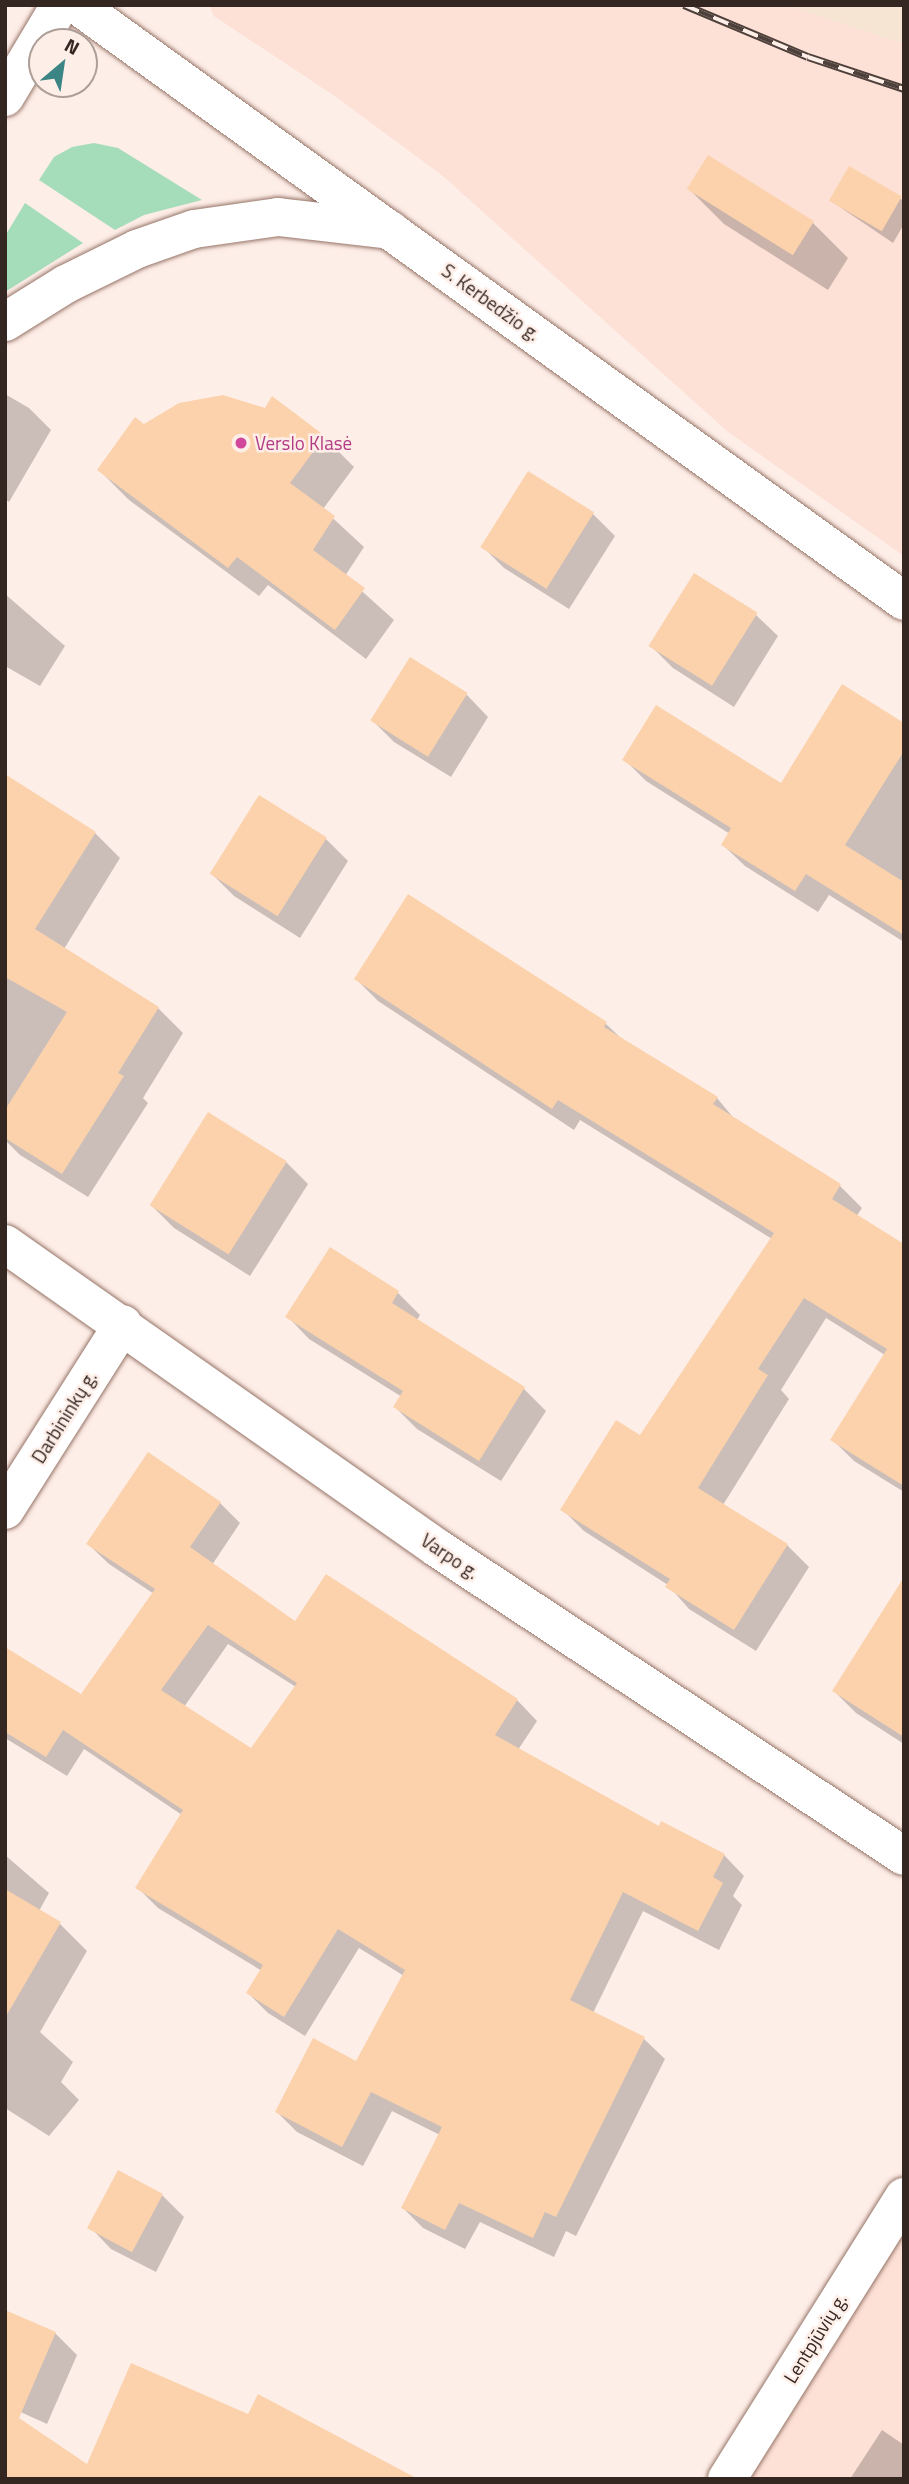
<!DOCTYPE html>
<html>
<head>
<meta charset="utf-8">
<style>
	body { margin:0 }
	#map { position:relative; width:909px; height:2484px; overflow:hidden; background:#feeee8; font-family:"Titillium Web",sans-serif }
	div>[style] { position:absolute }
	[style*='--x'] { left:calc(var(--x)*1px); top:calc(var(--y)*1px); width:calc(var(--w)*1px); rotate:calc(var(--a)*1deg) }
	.commercial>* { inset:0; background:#f6e5d3 }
	.built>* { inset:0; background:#fde0d6 }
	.green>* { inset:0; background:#a5dcba }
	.shadow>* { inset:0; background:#0003 }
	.building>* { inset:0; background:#fbd2ac; transform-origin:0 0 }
	.roads { filter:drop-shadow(0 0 2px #967467) drop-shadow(0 0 2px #967467) }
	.minor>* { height:38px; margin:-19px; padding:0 19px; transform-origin:19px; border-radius:19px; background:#fff }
	.major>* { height:38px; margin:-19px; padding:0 19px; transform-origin:19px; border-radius:19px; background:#fff }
	.highway>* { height:38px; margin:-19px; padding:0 19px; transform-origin:19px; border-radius:19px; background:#fff }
	.rail>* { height:8px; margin-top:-4px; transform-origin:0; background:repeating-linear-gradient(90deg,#feeee8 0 16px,#4e403b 0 32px); box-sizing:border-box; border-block:2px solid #4e403b }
	.dots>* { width:19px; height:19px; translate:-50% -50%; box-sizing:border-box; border:4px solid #feeee8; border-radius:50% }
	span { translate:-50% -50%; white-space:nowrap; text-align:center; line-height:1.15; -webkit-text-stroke:5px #feeee8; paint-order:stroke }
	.street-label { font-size:19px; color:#342621 }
	.hotel-label { font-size:19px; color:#b23c85 }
	.left { translate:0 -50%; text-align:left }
	.frame { position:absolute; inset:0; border:7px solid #342621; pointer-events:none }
	.north { position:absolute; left:28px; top:28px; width:70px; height:70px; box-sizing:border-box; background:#feeee8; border:2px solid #ad9e98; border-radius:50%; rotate:29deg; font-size:19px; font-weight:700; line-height:28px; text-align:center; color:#342621 }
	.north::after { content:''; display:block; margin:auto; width:24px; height:32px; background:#3c8585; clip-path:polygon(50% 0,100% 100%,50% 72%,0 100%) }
</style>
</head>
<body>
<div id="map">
	<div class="commercial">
		<i style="clip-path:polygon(785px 5px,904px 5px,904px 44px)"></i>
	</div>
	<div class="built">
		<i style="clip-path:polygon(209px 5px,785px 5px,904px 44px,904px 556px,728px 432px,443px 176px,336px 97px,214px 16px)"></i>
		<i style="clip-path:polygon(904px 2197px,904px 2479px,727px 2479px)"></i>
	</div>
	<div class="green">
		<i style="clip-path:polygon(94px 143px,118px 148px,202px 200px,144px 215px,115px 230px,39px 180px,54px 157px,72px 147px)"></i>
		<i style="clip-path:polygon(25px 203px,83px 243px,5px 292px,5px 236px)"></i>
	</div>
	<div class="shadow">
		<i style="clip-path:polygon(850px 168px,904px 201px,904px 224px,893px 243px,831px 201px)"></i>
		<i style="clip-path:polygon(689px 189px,813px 223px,848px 258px,828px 290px,724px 224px)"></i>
		<i style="clip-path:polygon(5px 394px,29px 408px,51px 430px,9px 502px,5px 499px)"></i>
		<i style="clip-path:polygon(144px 426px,324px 437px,354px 467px,323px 509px,364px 547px,345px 576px,394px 620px,366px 659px,268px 585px,259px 596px,129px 500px,99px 470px)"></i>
		<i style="clip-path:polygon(593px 514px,615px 536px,569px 609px,504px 568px,482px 546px)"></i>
		<i style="clip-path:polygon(695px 576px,756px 615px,778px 636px,734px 707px,673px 668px,651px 646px)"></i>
		<i style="clip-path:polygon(5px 594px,65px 646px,40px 686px,5px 666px)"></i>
		<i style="clip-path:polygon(467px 695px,488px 717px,451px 777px,394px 742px,372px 720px)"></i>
		<i style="clip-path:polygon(904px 725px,904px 942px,829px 895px,818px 912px,745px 866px,723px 845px,730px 834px,646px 781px,624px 759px,781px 785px)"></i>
		<i style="clip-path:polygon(5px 776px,95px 833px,120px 858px,64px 949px,158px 1008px,183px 1033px,143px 1098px,148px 1103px,88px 1197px,20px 1155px,5px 1140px)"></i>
		<i style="clip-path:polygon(326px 839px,348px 861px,300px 938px,234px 896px,212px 874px)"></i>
		<i style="clip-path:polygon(356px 979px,606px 1024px,622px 1039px,717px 1098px,737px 1122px,840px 1186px,862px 1208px,856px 1217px,904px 1247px,904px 1492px,854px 1461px,832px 1439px,885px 1355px,826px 1318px,781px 1390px,789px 1399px,723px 1505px,787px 1545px,809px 1567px,756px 1651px,689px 1609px,668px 1585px,584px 1531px,562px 1509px,641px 1437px,772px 1239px,580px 1120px,574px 1130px,378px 1001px)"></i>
		<i style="clip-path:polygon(286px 1162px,308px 1184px,250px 1276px,174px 1228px,152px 1206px)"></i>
		<i style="clip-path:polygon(330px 1249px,398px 1293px,420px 1315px,417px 1320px,524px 1389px,546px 1411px,501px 1481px,417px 1429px,395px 1407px,402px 1397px,309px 1339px,288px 1317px)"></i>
		<i style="clip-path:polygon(evenodd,220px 1503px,240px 1523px,212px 1565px,296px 1623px,517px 1700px,537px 1721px,518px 1750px,659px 1829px,724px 1855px,744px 1876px,733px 1896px,742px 1905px,719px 1950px,643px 1911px,593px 2013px,644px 2039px,665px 2059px,576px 2236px,566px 2231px,554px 2257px,480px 2222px,465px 2249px,423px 2228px,403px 2208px,440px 2135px,392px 2111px,363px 2166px,297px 2132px,277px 2112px,356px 2063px,404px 1976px,359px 1948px,305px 2036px,268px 2013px,248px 1993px,262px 1971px,158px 1908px,138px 1888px,182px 1815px,84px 1749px,67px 1776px,5px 1738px,5px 1673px,82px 1697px,154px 1594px,109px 1564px,88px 1544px,220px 1503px,228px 1644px,296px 1687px,251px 1751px,184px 1707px,228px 1644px)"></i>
		<i style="clip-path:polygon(904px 1580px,904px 1744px,856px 1713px,834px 1691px)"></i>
		<i style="clip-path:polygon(5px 1855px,49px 1893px,39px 1911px,60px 1924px,87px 1951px,40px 2032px,73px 2062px,61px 2082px,79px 2100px,49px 2136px,5px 2108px)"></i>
		<i style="clip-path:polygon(162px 2195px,184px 2217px,156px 2272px,111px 2249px,90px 2227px)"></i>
		<i style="clip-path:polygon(55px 2333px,77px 2355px,47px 2424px,5px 2405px)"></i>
		<i style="clip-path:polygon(882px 2430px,904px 2445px,904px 2479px,850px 2479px)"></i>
	</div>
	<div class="building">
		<i style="left:708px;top:155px;width:125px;height:40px;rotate:32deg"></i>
		<i style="left:849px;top:166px;width:61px;height:40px;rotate:30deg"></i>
		<i style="clip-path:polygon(223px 395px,265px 408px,272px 396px,325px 436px,290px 483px,335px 516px,313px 550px,365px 588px,335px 630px,237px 557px,228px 568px,97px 470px,135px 417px,144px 424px,179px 403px)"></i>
		<i style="left:528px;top:471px;width:78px;height:90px;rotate:32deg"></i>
		<i style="left:694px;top:573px;width:75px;height:86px;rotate:32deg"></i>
		<i style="left:410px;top:657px;width:68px;height:75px;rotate:32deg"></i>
		<i style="clip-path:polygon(842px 684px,904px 723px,904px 751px,845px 845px,904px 882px,904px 935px,806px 874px,795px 891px,721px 845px,731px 828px,622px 760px,656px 705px,781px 783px)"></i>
		<i style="clip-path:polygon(5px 774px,96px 832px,35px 929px,159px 1007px,118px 1073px,124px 1076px,62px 1174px,5px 1138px,5px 1110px,67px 1012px,5px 977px)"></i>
		<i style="left:259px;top:795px;width:80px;height:93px;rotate:32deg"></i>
		<i style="clip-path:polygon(408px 894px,607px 1022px,604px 1027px,718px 1097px,713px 1104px,841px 1184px,832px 1199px,904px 1244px,904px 1486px,830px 1440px,887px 1349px,804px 1298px,758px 1369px,768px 1375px,698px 1488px,788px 1544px,734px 1630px,665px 1587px,670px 1579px,560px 1510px,616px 1420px,640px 1435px,774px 1233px,558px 1100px,552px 1109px,354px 979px)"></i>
		<i style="left:208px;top:1112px;width:93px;height:110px;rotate:32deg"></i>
		<i style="clip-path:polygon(330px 1247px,399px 1291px,392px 1303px,525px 1387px,479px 1461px,393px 1407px,403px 1391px,285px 1317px)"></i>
		<i style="clip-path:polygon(evenodd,148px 1452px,221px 1502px,190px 1547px,295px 1621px,326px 1574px,518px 1699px,495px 1735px,659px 1826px,661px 1821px,725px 1854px,713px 1877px,723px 1883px,698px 1931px,623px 1892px,570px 2000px,645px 2037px,556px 2217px,545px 2212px,533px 2238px,459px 2203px,445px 2230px,401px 2208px,442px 2127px,371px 2092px,342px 2147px,275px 2112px,313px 2038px,356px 2061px,405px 1970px,338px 1929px,284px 2017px,246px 1993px,263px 1965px,135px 1888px,183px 1810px,63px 1730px,46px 1757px,5px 1732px,5px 1647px,81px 1694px,155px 1589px,86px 1544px,148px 1452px,208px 1625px,297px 1683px,251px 1748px,161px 1690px,208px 1625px)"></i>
		<i style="clip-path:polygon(904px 1577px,904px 1737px,832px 1691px)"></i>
		<i style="clip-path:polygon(5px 1889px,61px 1922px,5px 2018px)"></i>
		<i style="left:118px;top:2170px;width:51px;height:66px;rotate:28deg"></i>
		<i style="clip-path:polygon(5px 2310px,56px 2332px,19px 2418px,87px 2464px,131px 2363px,248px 2414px,258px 2394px,418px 2479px,5px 2479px)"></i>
	</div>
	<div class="roads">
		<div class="minor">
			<i style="--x:5;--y:1244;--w:528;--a:35.13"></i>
			<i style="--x:437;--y:1548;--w:559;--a:33.41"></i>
			<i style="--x:5;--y:1510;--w:220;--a:-57.6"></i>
			<i style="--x:727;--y:2479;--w:333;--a:-57.9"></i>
		</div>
		<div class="major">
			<i style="--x:77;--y:5;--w:1019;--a:35.78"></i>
			<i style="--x:5;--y:322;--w:72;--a:-31.9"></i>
			<i style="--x:66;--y:284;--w:79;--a:-26.2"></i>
			<i style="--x:137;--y:249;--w:60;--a:-19.3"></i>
			<i style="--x:194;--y:229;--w:85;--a:-8.1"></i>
			<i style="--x:278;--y:217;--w:113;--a:6.6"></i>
		</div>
		<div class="highway">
			<i style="--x:5;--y:97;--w:107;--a:-59.1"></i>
		</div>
	</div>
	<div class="rail">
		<i style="--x:684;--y:5;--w:134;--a:22.8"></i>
		<i style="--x:808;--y:57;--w:101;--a:18.4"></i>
	</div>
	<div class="dots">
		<i style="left:241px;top:443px;background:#d1479c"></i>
	</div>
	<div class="street-label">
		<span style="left:491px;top:302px;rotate:36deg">S. Kerbedžio g.</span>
		<span style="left:64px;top:1417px;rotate:-58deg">Darbininkų g.</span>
		<span style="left:450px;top:1556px;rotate:34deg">Varpo g.</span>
		<span style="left:815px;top:2338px;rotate:-58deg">Lentpjūvių g.</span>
	</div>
	<div class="hotel-label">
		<span class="left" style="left:255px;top:443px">Verslo Klasė</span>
	</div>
	<div class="frame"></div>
	<div class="north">N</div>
</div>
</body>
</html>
